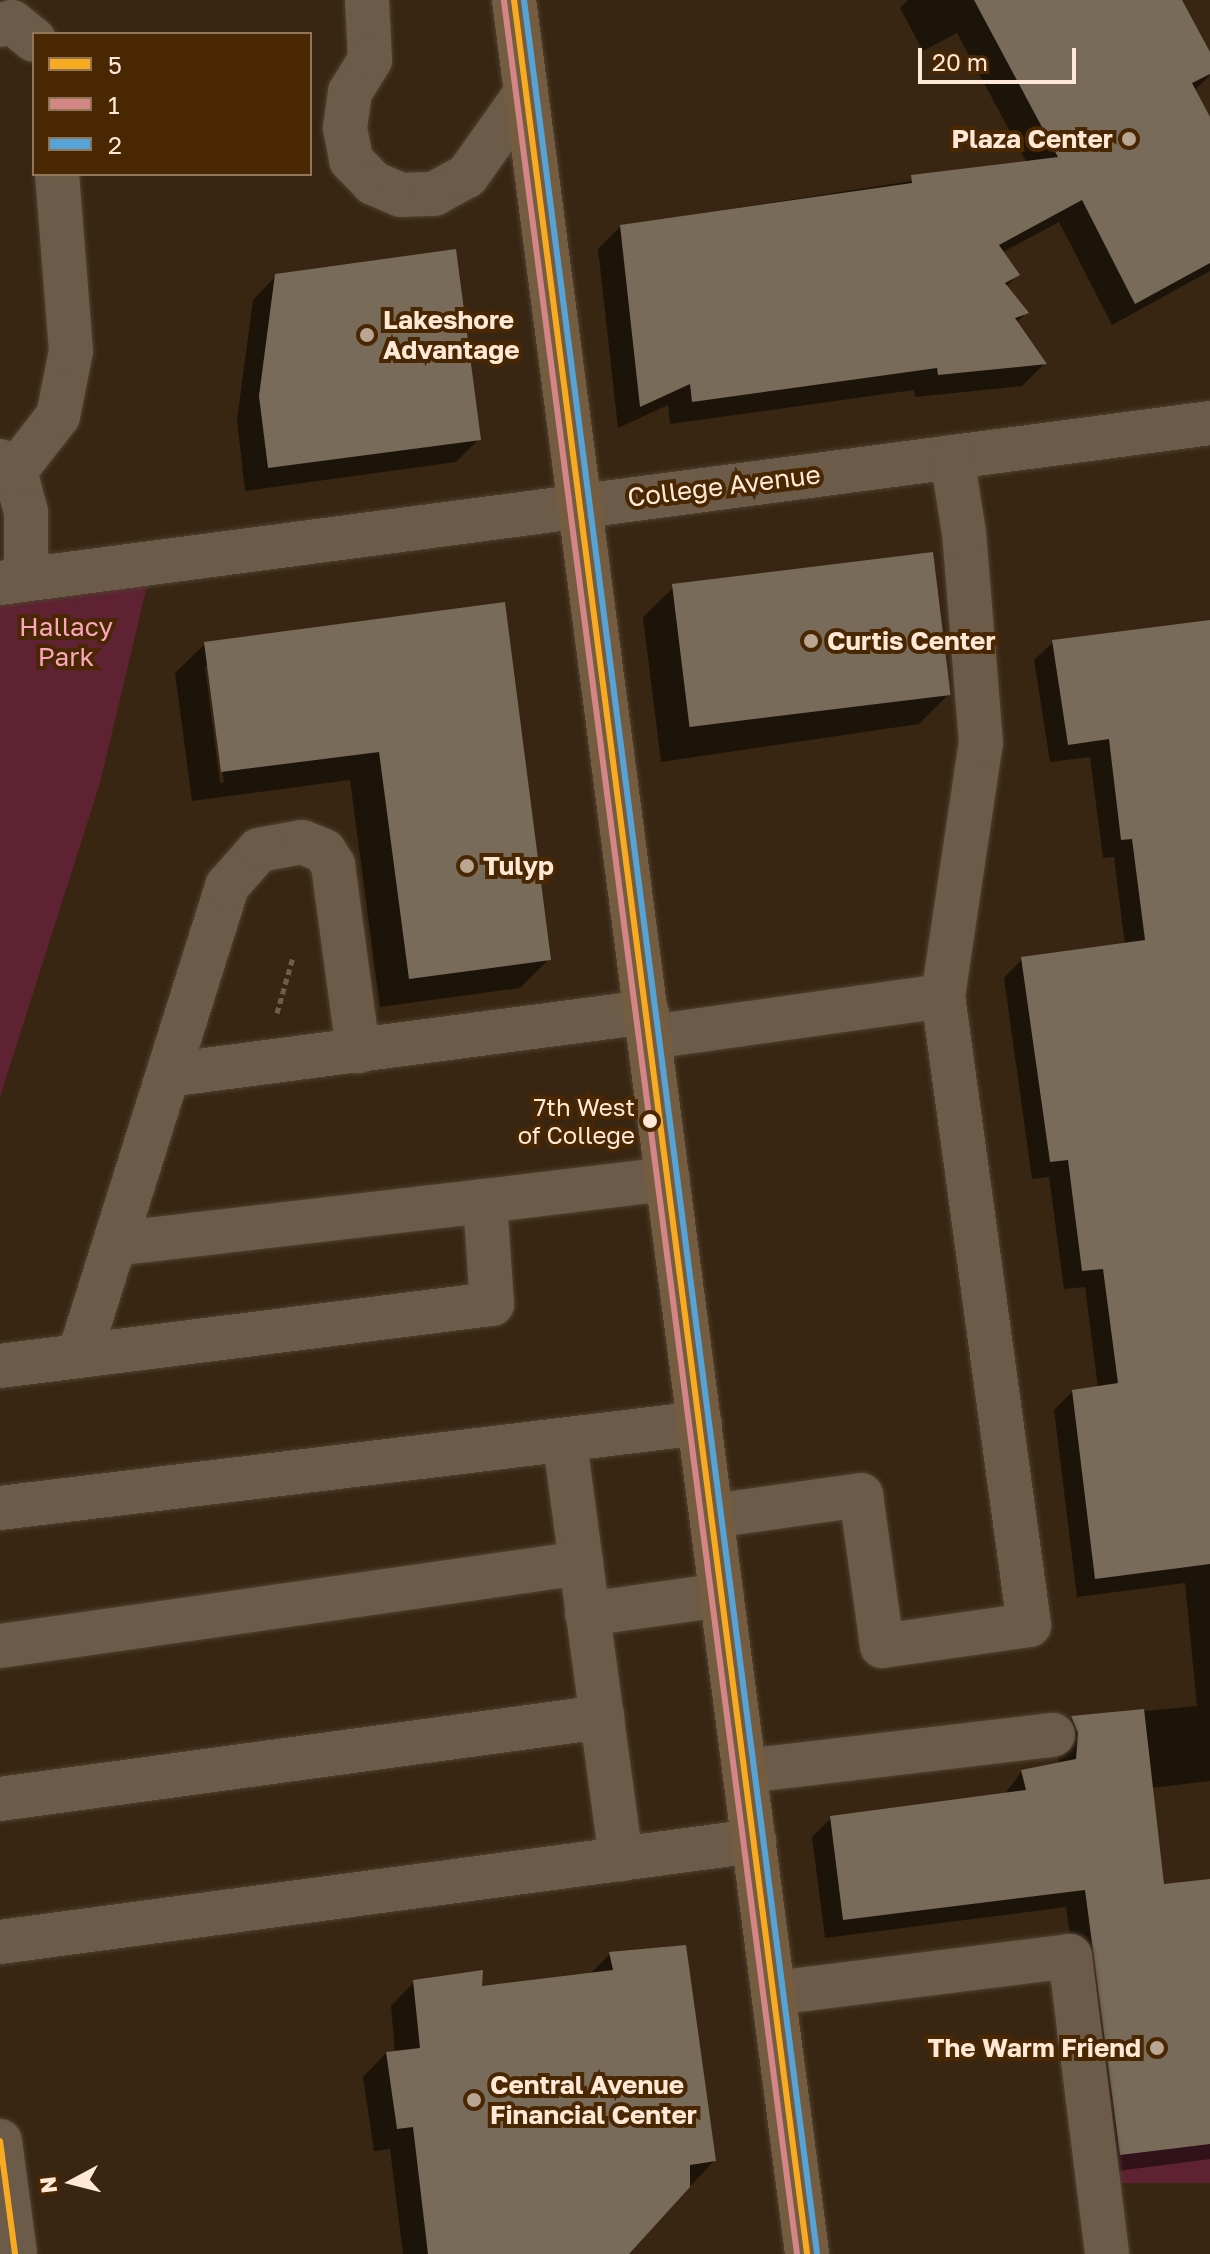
<!DOCTYPE html>
<html>
<head>
<meta charset="utf-8">
<style>
	body { margin:0 }
	#map { position:relative; width:1210px; height:2254px; overflow:hidden; background:#382612; font-family:"Golos Text",sans-serif }
	div>[style] { position:absolute }
	[style*='--x'] { left:calc(var(--x)*1px); top:calc(var(--y)*1px); width:calc(var(--w)*1px); rotate:calc(var(--a)*1deg) }
	.green>* { inset:0; background:#5e2232; transform-origin:0 0 }
	.shadow>* { inset:0; background:#0007 }
	.building>* { inset:0; background:#786b5a; transform-origin:0 0 }
	.path>* { height:5px; margin-top:-2.5px; transform-origin:0; background:repeating-linear-gradient(90deg,#6e5d4e 0 6px,transparent 0 10px) }
	.roads { filter:drop-shadow(0 0 2px #504131) drop-shadow(0 0 2px #504131) }
	.minor>* { height:44px; margin:-22px; padding:0 22px; transform-origin:22px; border-radius:22px; background:#6c5b49 }
	.major>* { height:44px; margin:-22px; padding:0 22px; transform-origin:22px; border-radius:22px; background:#745c40 }
	.bus-1>* { height:6px; margin:-3px; padding:0 3px; transform-origin:3px; border-radius:3px; background:#f8ab21 }
	.bus-2>* { height:6px; margin:-3px; padding:0 3px; transform-origin:3px; border-radius:3px; background:#d38685 }
	.bus-3>* { height:6px; margin:-3px; padding:0 3px; transform-origin:3px; border-radius:3px; background:#56a3d8 }
	.dots>* { width:22px; height:22px; translate:-50% -50%; box-sizing:border-box; border:4px solid #482702; border-radius:50% }
	span { translate:-50% -50%; white-space:nowrap; text-align:center; line-height:1.15; -webkit-text-stroke:8px #482702; paint-order:stroke }
	.bus-label { font-size:24px; color:#ffe9d6 }
	.right { translate:-100% -50%; text-align:right }
	.poi-label { font-size:26px; color:#ffe9d6; font-weight:700 }
	.left { translate:0 -50%; text-align:left }
	.street-label { font-size:26px; color:#ffe9d6 }
	.park-label { font-size:26px; color:#fba6bc }
	.legend { position:absolute; left:32px; top:32px; width:280px; height:144px; box-sizing:border-box; background:#482702; border:2px solid #917557; margin:0; padding:10px 14px; list-style:none; font-size:24px; color:#ffe9d6 }
	.legend li { display:flex; align-items:center; gap:16px; height:40px }
	.legend b { width:40px; border:2px solid #917557 }
	.north { position:absolute; left:32px; top:2142px; width:80px; height:80px; -webkit-text-stroke:6px #482702; paint-order:stroke; rotate:263deg; font-size:22px; font-weight:700; line-height:32px; text-align:center; color:#ffe9d6 }
	.north::after { content:''; display:block; margin:auto; width:28px; height:36px; background:#ffe9d6; clip-path:polygon(50% 0,100% 100%,50% 72%,0 100%) }
	.scale { position:absolute; left:918px; top:48px; width:158px; height:36px; box-sizing:border-box; border:4px solid #ffe9d6; border-top:0; padding-left:10px; font-size:24px; line-height:28px; white-space:nowrap; color:#ffe9d6; -webkit-text-stroke:6px #482702; paint-order:stroke }
</style>
</head>
<body>
<div id="map">
	<div class="green">
		<i style="clip-path:polygon(153px 561px,100px 783px,0 1097px,0 583px)"></i>
		<i style="left:1210px;top:2144px;width:39px;height:94px;rotate:90deg"></i>
	</div>
	<div class="shadow">
		<i style="clip-path:polygon(908px 0,1180px 0,1210px 56px,1210px 75px,1194px 91px,1210px 121px,1210px 271px,1112px 325px,1059px 222px,1001px 253px,1017px 275px,1006px 287px,1026px 313px,1016px 323px,1044px 364px,1022px 386px,915px 397px,914px 390px,670px 424px,668px 405px,618px 428px,598px 249px,621px 226px,1027px 163px,957px 33px,923px 51px,900px 8px)"></i>
		<i style="clip-path:polygon(276px 276px,479px 439px,456px 462px,245px 491px,237px 420px,253px 300px)"></i>
		<i style="clip-path:polygon(673px 588px,948px 695px,919px 724px,661px 762px,643px 617px)"></i>
		<i style="clip-path:polygon(evenodd,503px 604px,549px 959px,520px 988px,380px 1007px,350px 780px,192px 801px,175px 673px,205px 644px,503px 604px,205px 666px,209px 666px,224px 782px,220px 783px,205px 666px)"></i>
		<i style="clip-path:polygon(1210px 622px,1210px 1781px,1151px 1788px,1162px 1887px,1210px 1881px,1210px 2159px,1102px 2173px,1066px 1907px,825px 1938px,812px 1837px,831px 1818px,1004px 1795px,1022px 1771px,1059px 1764px,1054px 1736px,1072px 1718px,1197px 1706px,1185px 1583px,1077px 1597px,1054px 1410px,1073px 1391px,1098px 1388px,1085px 1287px,1064px 1289px,1049px 1177px,1032px 1179px,1004px 978px,1022px 959px,1125px 945px,1114px 857px,1103px 858px,1090px 757px,1050px 762px,1034px 660px,1053px 642px)"></i>
		<i style="clip-path:polygon(610px 1954px,714px 2161px,626px 2254px,403px 2254px,390px 2149px,374px 2151px,363px 2077px,386px 2053px,395px 2053px,391px 2006px,414px 1982px,480px 1988px,590px 1974px)"></i>
	</div>
	<div class="building">
		<i style="clip-path:polygon(974px 0,1182px 0,1210px 52px,1210px 74px,1192px 83px,1210px 117px,1210px 263px,1135px 304px,1082px 200px,999px 245px,1020px 275px,1005px 283px,1029px 313px,1015px 318px,1047px 364px,938px 375px,937px 368px,692px 402px,690px 384px,640px 407px,620px 225px,912px 183px,911px 175px,1058px 157px)"></i>
		<i style="clip-path:polygon(456px 249px,481px 440px,268px 468px,259px 396px,275px 274px)"></i>
		<i style="left:933px;top:552px;width:144px;height:263px;rotate:83deg"></i>
		<i style="clip-path:polygon(505px 602px,551px 960px,409px 979px,379px 752px,221px 772px,204px 642px)"></i>
		<i style="clip-path:polygon(1210px 620px,1210px 1564px,1095px 1579px,1072px 1390px,1118px 1383px,1103px 1269px,1082px 1271px,1068px 1160px,1050px 1162px,1021px 957px,1145px 940px,1132px 839px,1121px 840px,1109px 739px,1068px 745px,1052px 640px)"></i>
		<i style="clip-path:polygon(1144px 1709px,1164px 1884px,1210px 1879px,1210px 2144px,1120px 2155px,1085px 1890px,843px 1920px,830px 1816px,1026px 1790px,1021px 1770px,1076px 1759px,1078px 1733px,1071px 1716px)"></i>
		<i style="clip-path:polygon(686px 1945px,716px 2161px,690px 2165px,690px 2187px,629px 2254px,428px 2254px,413px 2127px,397px 2129px,386px 2052px,420px 2048px,413px 1980px,483px 1970px,482px 1986px,613px 1970px,609px 1952px)"></i>
	</div>
	<div class="path">
		<i style="--x:277;--y:1013;--w:58;--a:-74.1"></i>
	</div>
	<div class="roads">
		<div class="minor">
			<i style="--x:367;--y:0;--w:60;--a:87.1"></i>
			<i style="--x:370;--y:60;--w:38;--a:122"></i>
			<i style="--x:350;--y:92;--w:36;--a:98"></i>
			<i style="--x:345;--y:128;--w:33;--a:79"></i>
			<i style="--x:351;--y:160;--w:32;--a:46"></i>
			<i style="--x:373;--y:183;--w:30;--a:23"></i>
			<i style="--x:401;--y:195;--w:33;--a:-2"></i>
			<i style="--x:434;--y:194;--w:38;--a:-29"></i>
			<i style="--x:467;--y:176;--w:102;--a:-54.6"></i>
			<i style="--x:0;--y:25;--w:12;--a:-14"></i>
			<i style="--x:12;--y:22;--w:28;--a:39"></i>
			<i style="--x:0;--y:461;--w:18;--a:34"></i>
			<i style="--x:15;--y:471;--w:42;--a:75"></i>
			<i style="--x:26;--y:512;--w:67;--a:90"></i>
			<i style="--x:15;--y:471;--w:70;--a:-52"></i>
			<i style="--x:58;--y:416;--w:66;--a:-78.7"></i>
			<i style="--x:71;--y:351;--w:178;--a:-94.5"></i>
			<i style="--x:0;--y:583;--w:1221;--a:-7.53"></i>
			<i style="--x:943;--y:996;--w:256;--a:-81.5"></i>
			<i style="--x:981;--y:743;--w:211;--a:-94.6"></i>
			<i style="--x:964;--y:533;--w:77;--a:-99"></i>
			<i style="--x:651;--y:1037;--w:295;--a:-8"></i>
			<i style="--x:943;--y:996;--w:635;--a:82.21"></i>
			<i style="--x:1029;--y:1625;--w:148;--a:171.9"></i>
			<i style="--x:882;--y:1646;--w:152;--a:-97.9"></i>
			<i style="--x:861;--y:1495;--w:150;--a:172"></i>
			<i style="--x:168;--y:1075;--w:483;--a:-7.5"></i>
			<i style="--x:485;--y:1201;--w:184;--a:-6.9"></i>
			<i style="--x:79;--y:1356;--w:493;--a:-72.5"></i>
			<i style="--x:227;--y:886;--w:48;--a:-48.4"></i>
			<i style="--x:259;--y:850;--w:44;--a:-10.5"></i>
			<i style="--x:302;--y:842;--w:24;--a:22"></i>
			<i style="--x:324;--y:851;--w:17;--a:57"></i>
			<i style="--x:333;--y:865;--w:188;--a:82.3"></i>
			<i style="--x:0;--y:1366;--w:496;--a:-7.2"></i>
			<i style="--x:492;--y:1304;--w:103;--a:-93.9"></i>
			<i style="--x:485;--y:1201;--w:373;--a:173.4"></i>
			<i style="--x:565;--y:1443;--w:121;--a:82.4"></i>
			<i style="--x:0;--y:1508;--w:705;--a:-6.92"></i>
			<i style="--x:587;--y:1614;--w:136;--a:-8"></i>
			<i style="--x:0;--y:1646;--w:587;--a:-8.13"></i>
			<i style="--x:581;--y:1563;--w:299;--a:82.3"></i>
			<i style="--x:745;--y:1771;--w:310;--a:-6.7"></i>
			<i style="--x:0;--y:1799;--w:608;--a:-7.76"></i>
			<i style="--x:0;--y:1942;--w:761;--a:-7.63"></i>
			<i style="--x:774;--y:1993;--w:298;--a:-7.1"></i>
			<i style="--x:1070;--y:1956;--w:300;--a:82.9"></i>
			<i style="--x:0;--y:2141;--w:114;--a:82.4"></i>
		</div>
		<div class="major">
			<i style="--x:514;--y:0;--w:2273;--a:82.59"></i>
		</div>
	</div>
	<div class="bus-1">
		<i style="--x:514;--y:0;--w:2273;--a:82.59"></i>
		<i style="--x:0;--y:2141;--w:114;--a:82.4"></i>
	</div>
	<div class="bus-2">
		<i style="--x:504;--y:1;--w:2272;--a:82.59"></i>
	</div>
	<div class="bus-3">
		<i style="--x:524;--y:0;--w:2272;--a:82.59"></i>
	</div>
	<div class="dots">
		<i style="left:1129px;top:139px;background:#b9a591"></i>
		<i style="left:367px;top:335px;background:#b9a591"></i>
		<i style="left:811px;top:641px;background:#b9a591"></i>
		<i style="left:467px;top:866px;background:#b9a591"></i>
		<i style="left:650px;top:1121px;background:#ffe9d6"></i>
		<i style="left:1157px;top:2048px;background:#b9a591"></i>
		<i style="left:474px;top:2100px;background:#b9a591"></i>
	</div>
	<div class="bus-label">
		<span class="right" style="left:635px;top:1121px">7th West<br>of College</span>
	</div>
	<div class="poi-label">
		<span class="right" style="left:1113px;top:139px">Plaza Center</span>
		<span class="left" style="left:383px;top:335px">Lakeshore<br>Advantage</span>
		<span class="left" style="left:827px;top:641px">Curtis Center</span>
		<span class="left" style="left:483px;top:866px">Tulyp</span>
		<span class="right" style="left:1141px;top:2048px">The Warm Friend</span>
		<span class="left" style="left:490px;top:2100px">Central Avenue<br>Financial Center</span>
	</div>
	<div class="street-label">
		<span style="left:724px;top:486px;rotate:-7deg">College Avenue</span>
	</div>
	<div class="park-label">
		<span style="left:66px;top:642px">Hallacy<br>Park</span>
	</div>
	<ul class="legend">
	<li><b style="height:10px;background:#f8ab21"></b>5</li>
	<li><b style="height:10px;background:#d38685"></b>1</li>
	<li><b style="height:10px;background:#56a3d8"></b>2</li>
	</ul>
	<div class="north">N</div>
	<div class="scale">20 m</div>
</div>
</body>
</html>
